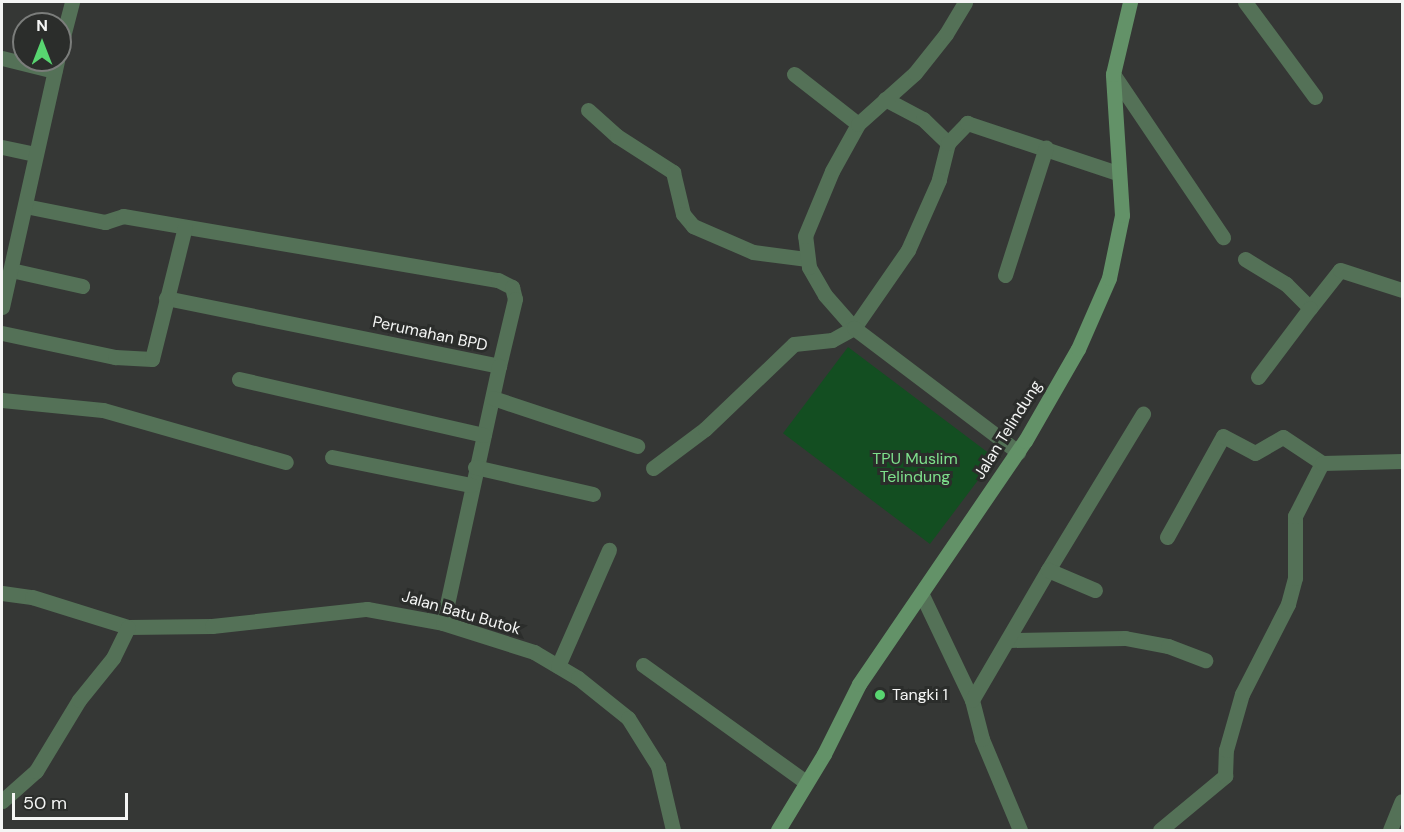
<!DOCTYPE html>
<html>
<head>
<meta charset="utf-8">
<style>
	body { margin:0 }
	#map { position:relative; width:1404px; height:832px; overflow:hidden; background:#353735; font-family:"DM Sans",sans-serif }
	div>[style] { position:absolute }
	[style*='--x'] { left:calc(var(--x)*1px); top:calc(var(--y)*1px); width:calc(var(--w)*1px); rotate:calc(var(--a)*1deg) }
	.green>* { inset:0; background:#134e21; transform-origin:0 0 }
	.minor>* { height:15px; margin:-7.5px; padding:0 7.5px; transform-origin:7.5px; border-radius:7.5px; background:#547157 }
	.secondary>* { height:15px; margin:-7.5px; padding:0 7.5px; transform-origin:7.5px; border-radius:7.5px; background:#639268 }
	.dots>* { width:16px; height:16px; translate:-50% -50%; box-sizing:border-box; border:3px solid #2b2d2b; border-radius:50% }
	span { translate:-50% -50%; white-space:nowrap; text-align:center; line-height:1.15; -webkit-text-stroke:6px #2b2d2b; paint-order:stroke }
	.street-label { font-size:16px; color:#f4f5f4 }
	.park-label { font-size:16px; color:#7ee08c }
	.poi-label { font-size:16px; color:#f4f5f4 }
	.left { translate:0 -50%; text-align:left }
	.frame { position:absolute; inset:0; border:3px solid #f4f5f4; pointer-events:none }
	.north { position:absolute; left:12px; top:12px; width:60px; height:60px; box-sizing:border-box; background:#2b2d2b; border:2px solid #7b7d7b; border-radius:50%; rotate:0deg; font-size:16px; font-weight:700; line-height:24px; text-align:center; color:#f4f5f4 }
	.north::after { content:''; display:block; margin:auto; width:21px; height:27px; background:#58d570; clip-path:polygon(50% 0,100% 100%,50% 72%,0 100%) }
	.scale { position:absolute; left:12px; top:793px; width:116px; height:27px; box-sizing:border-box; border:3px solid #f4f5f4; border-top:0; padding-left:8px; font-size:18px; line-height:21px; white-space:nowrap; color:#f4f5f4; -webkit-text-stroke:4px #2b2d2b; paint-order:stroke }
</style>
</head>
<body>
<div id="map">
	<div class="green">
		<i style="left:848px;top:347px;width:184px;height:108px;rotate:37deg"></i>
	</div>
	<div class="minor">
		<i style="--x:1245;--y:2;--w:118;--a:53.6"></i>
		<i style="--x:60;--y:48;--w:48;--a:-75.4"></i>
		<i style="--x:2;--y:58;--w:54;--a:14"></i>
		<i style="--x:794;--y:74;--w:81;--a:38"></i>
		<i style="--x:1113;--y:74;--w:197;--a:56"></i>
		<i style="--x:885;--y:99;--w:43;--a:27.8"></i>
		<i style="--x:923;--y:119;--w:35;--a:44"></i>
		<i style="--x:588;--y:110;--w:39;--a:42"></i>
		<i style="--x:617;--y:136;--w:67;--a:32.7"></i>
		<i style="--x:673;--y:172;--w:43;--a:76.6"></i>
		<i style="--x:683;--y:214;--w:16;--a:50"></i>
		<i style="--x:693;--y:226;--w:65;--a:23.4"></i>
		<i style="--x:753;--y:252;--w:53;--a:7.5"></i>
		<i style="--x:948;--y:143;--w:38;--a:104"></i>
		<i style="--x:939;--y:180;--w:77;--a:113.9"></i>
		<i style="--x:908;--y:250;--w:95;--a:124.7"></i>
		<i style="--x:854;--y:328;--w:44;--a:-131.3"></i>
		<i style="--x:825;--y:295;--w:32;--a:-120"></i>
		<i style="--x:809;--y:267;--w:31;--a:-97"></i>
		<i style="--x:805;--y:236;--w:70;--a:-67.4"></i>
		<i style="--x:832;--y:171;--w:54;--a:-61"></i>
		<i style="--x:858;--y:124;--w:76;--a:-41.8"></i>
		<i style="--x:915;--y:73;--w:50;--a:-51.5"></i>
		<i style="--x:946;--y:34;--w:37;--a:-59"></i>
		<i style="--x:948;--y:143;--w:28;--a:-46"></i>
		<i style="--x:967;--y:123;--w:158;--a:18.4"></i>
		<i style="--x:2;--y:147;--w:33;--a:12"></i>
		<i style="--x:25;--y:206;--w:82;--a:11.3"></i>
		<i style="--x:105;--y:222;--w:19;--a:-18"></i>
		<i style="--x:123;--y:216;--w:380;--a:9.7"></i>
		<i style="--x:498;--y:280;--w:16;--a:27"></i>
		<i style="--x:512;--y:287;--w:12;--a:76"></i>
		<i style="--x:515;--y:299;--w:69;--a:103.4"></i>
		<i style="--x:1245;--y:259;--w:48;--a:31.4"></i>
		<i style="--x:1286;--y:284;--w:34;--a:45"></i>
		<i style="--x:1310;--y:308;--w:48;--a:-51.7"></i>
		<i style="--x:1340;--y:270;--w:65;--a:17.9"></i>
		<i style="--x:11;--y:270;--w:73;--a:12.7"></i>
		<i style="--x:1005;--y:275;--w:134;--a:-72.2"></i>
		<i style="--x:166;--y:298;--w:340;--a:11.5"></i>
		<i style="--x:499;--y:366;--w:263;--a:102.3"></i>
		<i style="--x:2;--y:307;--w:253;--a:-77.4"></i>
		<i style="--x:2;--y:333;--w:116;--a:12"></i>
		<i style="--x:115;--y:357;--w:37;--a:3"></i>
		<i style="--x:152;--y:359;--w:136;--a:-76"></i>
		<i style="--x:1258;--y:377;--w:86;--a:-53"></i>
		<i style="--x:239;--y:379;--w:251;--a:12.9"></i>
		<i style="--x:493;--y:398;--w:152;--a:18.4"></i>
		<i style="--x:2;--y:400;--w:101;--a:5.7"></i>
		<i style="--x:103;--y:410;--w:190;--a:15.9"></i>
		<i style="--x:332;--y:457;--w:142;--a:11.4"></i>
		<i style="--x:475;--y:467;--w:121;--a:12.9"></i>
		<i style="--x:653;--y:468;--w:65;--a:-36.9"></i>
		<i style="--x:705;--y:429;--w:123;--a:-43.7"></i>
		<i style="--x:794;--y:344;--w:38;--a:-6"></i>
		<i style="--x:832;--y:340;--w:25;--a:-29"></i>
		<i style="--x:854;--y:328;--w:206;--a:37.1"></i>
		<i style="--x:1167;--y:537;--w:115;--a:-61"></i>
		<i style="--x:1223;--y:436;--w:36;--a:28"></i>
		<i style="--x:1255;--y:453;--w:32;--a:-30"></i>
		<i style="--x:1283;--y:437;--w:47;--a:33.7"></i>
		<i style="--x:1048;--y:570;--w:183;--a:-58.7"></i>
		<i style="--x:2;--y:593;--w:30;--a:8"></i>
		<i style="--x:32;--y:597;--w:101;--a:17.4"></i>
		<i style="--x:128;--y:627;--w:84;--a:-0.7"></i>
		<i style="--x:212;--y:626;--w:156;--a:-6.3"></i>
		<i style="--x:367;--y:609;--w:77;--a:10.4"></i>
		<i style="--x:443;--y:623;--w:96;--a:17.7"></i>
		<i style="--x:534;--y:652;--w:51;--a:30.6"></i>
		<i style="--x:578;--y:678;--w:64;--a:38.7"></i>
		<i style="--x:628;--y:718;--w:57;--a:58"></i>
		<i style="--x:658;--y:766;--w:66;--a:76.8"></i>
		<i style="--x:922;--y:595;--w:116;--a:64.5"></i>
		<i style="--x:1010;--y:640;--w:115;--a:-1"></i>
		<i style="--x:1125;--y:638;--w:44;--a:10.5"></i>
		<i style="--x:1168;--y:646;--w:40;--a:21"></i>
		<i style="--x:643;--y:665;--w:201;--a:35.7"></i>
		<i style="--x:558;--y:666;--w:127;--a:-66.3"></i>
		<i style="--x:2;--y:801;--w:45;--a:-41.4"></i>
		<i style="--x:36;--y:771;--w:83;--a:-58.8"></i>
		<i style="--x:79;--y:700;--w:54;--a:-51"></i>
		<i style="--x:113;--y:658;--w:34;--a:-64"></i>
		<i style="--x:1020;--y:830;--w:99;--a:-112.7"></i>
		<i style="--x:982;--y:739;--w:40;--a:-104.4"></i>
		<i style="--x:972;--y:700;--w:151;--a:-59.7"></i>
		<i style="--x:1048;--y:570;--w:51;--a:23.1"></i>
		<i style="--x:1160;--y:830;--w:85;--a:-39.7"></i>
		<i style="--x:1225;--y:776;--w:26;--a:-88"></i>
		<i style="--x:1226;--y:750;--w:58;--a:-74.1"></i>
		<i style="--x:1242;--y:694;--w:101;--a:-62.9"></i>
		<i style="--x:1288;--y:604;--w:27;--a:-75"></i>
		<i style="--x:1295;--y:578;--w:62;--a:-90"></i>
		<i style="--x:1295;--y:516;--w:59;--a:-63"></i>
		<i style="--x:1322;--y:463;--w:80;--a:-1.4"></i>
		<i style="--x:1390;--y:830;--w:31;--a:-68"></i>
	</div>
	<div class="secondary">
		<i style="--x:778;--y:830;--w:89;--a:-58.8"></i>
		<i style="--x:824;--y:754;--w:78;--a:-63.4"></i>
		<i style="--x:859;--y:684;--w:294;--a:-55.7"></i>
		<i style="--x:1025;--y:441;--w:106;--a:-60.1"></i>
		<i style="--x:1078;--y:349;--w:77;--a:-66.4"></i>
		<i style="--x:1109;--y:278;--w:64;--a:-78.3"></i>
		<i style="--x:1122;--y:215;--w:141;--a:-93.7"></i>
		<i style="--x:1113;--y:74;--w:74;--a:-76.7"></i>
	</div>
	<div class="dots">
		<i style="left:880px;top:695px;background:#58d570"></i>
	</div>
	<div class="street-label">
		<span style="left:430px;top:334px;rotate:12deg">Perumahan BPD</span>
		<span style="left:1008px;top:430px;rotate:-58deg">Jalan Telindung</span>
		<span style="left:461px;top:613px;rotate:16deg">Jalan Batu Butok</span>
	</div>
	<div class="park-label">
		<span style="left:915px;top:468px">TPU Muslim<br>Telindung</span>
	</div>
	<div class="poi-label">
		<span class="left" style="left:892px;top:695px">Tangki 1</span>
	</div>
	<div class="frame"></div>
	<div class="north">N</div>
	<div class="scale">50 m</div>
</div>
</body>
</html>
